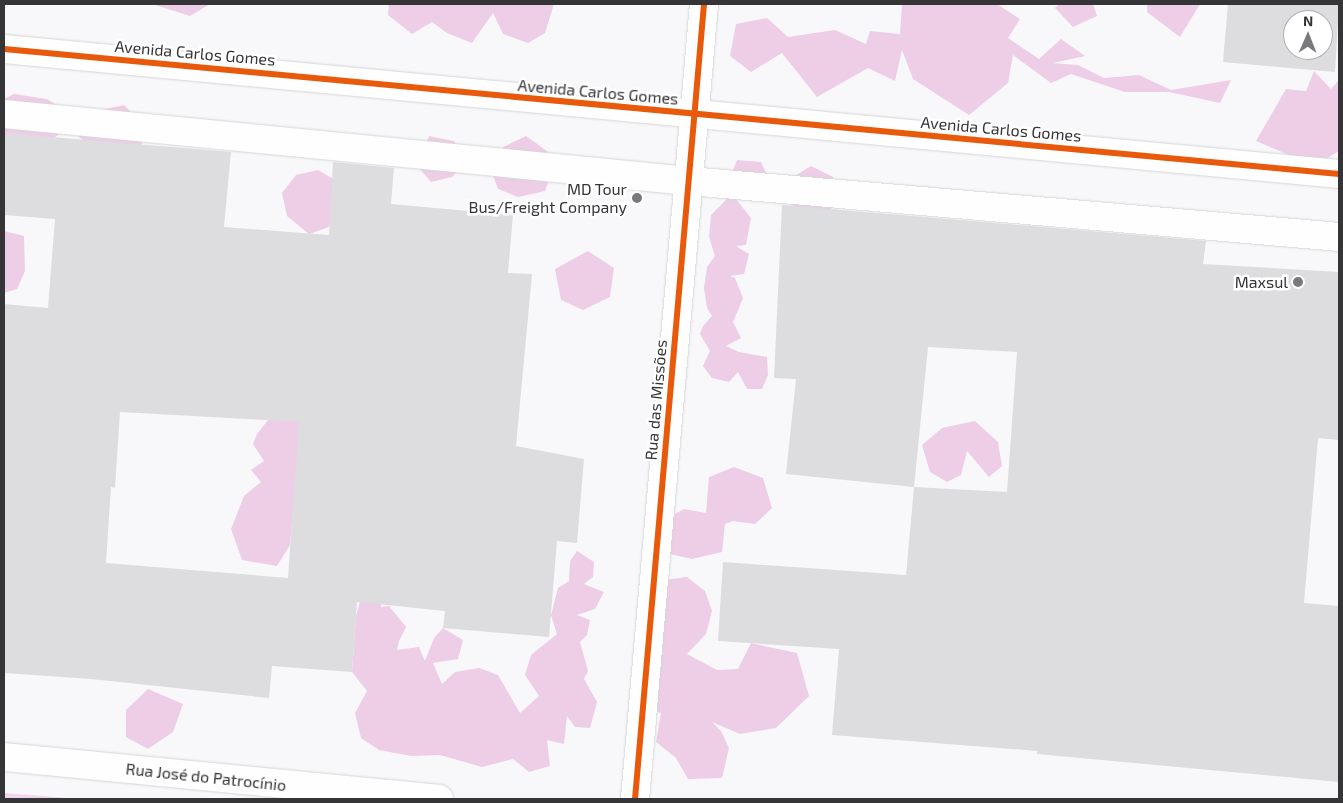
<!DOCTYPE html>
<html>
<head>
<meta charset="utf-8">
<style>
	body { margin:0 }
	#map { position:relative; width:1343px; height:803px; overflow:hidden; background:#f8f8fa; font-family:"Exo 2",sans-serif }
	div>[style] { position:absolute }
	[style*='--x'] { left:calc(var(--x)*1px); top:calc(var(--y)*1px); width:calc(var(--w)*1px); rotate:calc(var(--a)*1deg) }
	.green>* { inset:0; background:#f3d5ed }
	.forest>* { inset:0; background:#eecde7 }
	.building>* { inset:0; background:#dddcde }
	.roads { filter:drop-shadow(0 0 1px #d5d5d7) drop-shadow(0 0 1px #d5d5d7) }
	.street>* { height:28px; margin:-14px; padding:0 14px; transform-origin:14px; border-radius:14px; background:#fefefe }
	.secondary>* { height:28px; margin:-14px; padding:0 14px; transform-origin:14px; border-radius:14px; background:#fefefe }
	.cycleway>* { height:6px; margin:-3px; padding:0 3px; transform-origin:3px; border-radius:3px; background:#e8590c }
	.dots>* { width:14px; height:14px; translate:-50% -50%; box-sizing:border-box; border:2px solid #fff; border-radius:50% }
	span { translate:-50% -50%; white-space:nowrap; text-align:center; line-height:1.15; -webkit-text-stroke:5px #fff; paint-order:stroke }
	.street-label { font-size:16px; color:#353537 }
	.poi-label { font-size:16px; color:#353537 }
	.right { translate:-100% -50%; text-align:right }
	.frame { position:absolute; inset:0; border:5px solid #353537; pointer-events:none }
	.north { position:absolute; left:1283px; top:10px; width:50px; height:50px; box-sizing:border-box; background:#fff; border:1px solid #aeaeaf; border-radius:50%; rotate:1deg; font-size:14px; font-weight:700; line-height:20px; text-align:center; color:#353537 }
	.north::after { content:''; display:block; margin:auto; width:18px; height:22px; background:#79797b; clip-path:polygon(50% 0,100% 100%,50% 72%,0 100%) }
</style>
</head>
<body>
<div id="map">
	<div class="green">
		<i style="clip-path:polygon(4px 793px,81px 799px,4px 799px)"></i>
	</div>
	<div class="forest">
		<i style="clip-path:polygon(152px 4px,210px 4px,190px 16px)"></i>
		<i style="clip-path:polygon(389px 4px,554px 4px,545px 33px,528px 43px,503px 34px,493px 13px,472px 43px,447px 33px,432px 22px,412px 34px,388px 15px)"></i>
		<i style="clip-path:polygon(902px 4px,997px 4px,1020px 19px,1008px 38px,1039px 59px,1061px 39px,1085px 56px,1053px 63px,1078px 65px,1104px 78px,1139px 75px,1171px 90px,1231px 80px,1220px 103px,1169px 92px,1125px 92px,1071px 74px,1051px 83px,1013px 55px,1008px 83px,969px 115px,913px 79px,902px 50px,895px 81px,868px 68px,817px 97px,782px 53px,751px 72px,730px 56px,736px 24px,767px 18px,788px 37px,835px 30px,866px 44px,870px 31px,900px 34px)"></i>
		<i style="clip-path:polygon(1059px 4px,1093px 4px,1097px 16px,1073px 27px,1055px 8px)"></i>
		<i style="clip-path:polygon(1147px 4px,1200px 4px,1180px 37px,1147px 12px)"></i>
		<i style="clip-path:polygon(1314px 71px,1331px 89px,1339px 80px,1339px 151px,1315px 166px,1256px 141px,1286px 89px,1306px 91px)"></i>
		<i style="clip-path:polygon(14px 94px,47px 99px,80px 120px,86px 113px,124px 105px,147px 128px,138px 155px,90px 145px,68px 129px,49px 141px,26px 144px,4px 141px,4px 99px)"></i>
		<i style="clip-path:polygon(429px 136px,454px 141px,467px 162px,452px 177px,431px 182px,418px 167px)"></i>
		<i style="clip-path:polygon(526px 136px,547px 151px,553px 169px,545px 191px,518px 197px,498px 189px,490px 167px,503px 147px)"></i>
		<i style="clip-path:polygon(737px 160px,761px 162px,769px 179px,760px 194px,736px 199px,751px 218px,746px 245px,736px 246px,749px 254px,744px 274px,730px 276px,735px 278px,743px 298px,733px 322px,741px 338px,726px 346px,739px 352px,767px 357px,768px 375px,762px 389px,747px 389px,738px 372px,729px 382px,712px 378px,703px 366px,710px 351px,700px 334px,703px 326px,712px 316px,707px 308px,704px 288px,707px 267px,715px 256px,709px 237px,711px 215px,726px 200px,729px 180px)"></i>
		<i style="clip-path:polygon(811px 166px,833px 177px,839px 196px,828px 214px,811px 214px,787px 203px,790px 179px)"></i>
		<i style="clip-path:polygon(318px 170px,340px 183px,329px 227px,309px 234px,287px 216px,282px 193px,296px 175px)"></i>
		<i style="clip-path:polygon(4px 231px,24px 236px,25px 271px,17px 289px,4px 293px)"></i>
		<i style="clip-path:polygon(588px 251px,614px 268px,610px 297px,583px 310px,561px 300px,555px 269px)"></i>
		<i style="clip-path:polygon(309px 343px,290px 545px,277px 566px,242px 560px,231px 529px,244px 496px,261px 482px,251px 470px,264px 461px,253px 444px,257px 434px,268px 420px)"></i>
		<i style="clip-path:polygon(975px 421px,998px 442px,1002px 466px,989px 477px,967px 451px,961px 475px,947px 482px,930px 472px,922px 445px,942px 428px)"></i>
		<i style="clip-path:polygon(734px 467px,763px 478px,772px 508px,755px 524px,733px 521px,725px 524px,722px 552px,692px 559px,661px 552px,664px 520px,684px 509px,706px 513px,709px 477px)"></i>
		<i style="clip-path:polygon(577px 551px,594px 562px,593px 577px,584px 584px,604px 592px,595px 609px,577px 615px,590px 620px,587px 635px,580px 642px,588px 671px,584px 679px,597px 702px,590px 728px,575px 727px,567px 716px,564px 744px,547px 740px,550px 766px,529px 772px,513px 759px,482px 767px,440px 755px,411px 756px,379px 750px,361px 738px,355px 713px,367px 691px,352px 672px,356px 616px,363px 590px,380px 590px,381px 607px,389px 606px,406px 627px,399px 641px,397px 650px,419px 647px,425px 661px,434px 638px,443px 628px,463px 640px,458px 659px,433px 663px,442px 684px,455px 672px,479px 668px,498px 675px,520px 713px,539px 696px,525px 675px,531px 655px,557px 634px,551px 615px,558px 588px,569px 581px,570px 561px)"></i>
		<i style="clip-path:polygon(687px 577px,705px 591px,712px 611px,706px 634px,687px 654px,717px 670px,738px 669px,751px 643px,797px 653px,809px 696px,776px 728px,740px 734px,712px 722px,721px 731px,729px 748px,722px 778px,688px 779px,676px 758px,656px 742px,661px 713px,649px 710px,663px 580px)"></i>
		<i style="clip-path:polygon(148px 689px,183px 704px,173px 732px,148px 749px,126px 737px,126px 710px)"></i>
	</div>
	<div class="building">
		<i style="clip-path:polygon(evenodd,1228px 4px,1339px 4px,1335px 72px,1223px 62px,1228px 4px,1293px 20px,1323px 20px,1323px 50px,1293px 50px,1293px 20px)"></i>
		<i style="clip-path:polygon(evenodd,4px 133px,231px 152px,224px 227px,329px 235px,333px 162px,394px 168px,391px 204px,513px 215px,508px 273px,532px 274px,516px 446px,584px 459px,577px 543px,557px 541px,549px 637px,443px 628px,445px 611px,357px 602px,352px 672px,272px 666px,269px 698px,91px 679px,4px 673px,4px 304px,48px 308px,55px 219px,4px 215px,4px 133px,120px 412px,299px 422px,288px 578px,106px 563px,111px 487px,115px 488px,120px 412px)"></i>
		<i style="clip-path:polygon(evenodd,782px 205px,1206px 241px,1203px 264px,1339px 272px,1339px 440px,1318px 438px,1304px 603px,1339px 606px,1339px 782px,1037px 754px,1037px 751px,832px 735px,839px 649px,718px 641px,723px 562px,906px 575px,914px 487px,786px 474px,796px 379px,774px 378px,782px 205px,928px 347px,1017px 352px,1007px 492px,914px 487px,928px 347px)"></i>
	</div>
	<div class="roads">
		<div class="street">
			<i style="--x:4;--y:757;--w:437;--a:5.5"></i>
			<i style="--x:635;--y:799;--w:798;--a:-85.04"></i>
		</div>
		<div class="secondary">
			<i style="--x:4;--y:49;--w:1341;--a:5.35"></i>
			<i style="--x:4;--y:114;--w:688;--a:5.59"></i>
			<i style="--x:689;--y:181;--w:652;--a:4.92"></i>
		</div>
	</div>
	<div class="cycleway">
		<i style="--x:4;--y:49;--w:1341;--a:5.35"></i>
		<i style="--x:635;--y:799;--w:798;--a:-85.04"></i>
	</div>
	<div class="dots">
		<i style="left:637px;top:198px;background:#79797b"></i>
		<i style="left:1298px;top:282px;background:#79797b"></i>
	</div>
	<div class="street-label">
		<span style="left:195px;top:53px;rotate:5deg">Avenida Carlos Gomes</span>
		<span style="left:598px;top:92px;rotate:5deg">Avenida Carlos Gomes</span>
		<span style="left:1001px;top:129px;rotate:5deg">Avenida Carlos Gomes</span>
		<span style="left:656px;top:400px;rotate:-85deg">Rua das Missões</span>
		<span style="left:206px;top:777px;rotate:6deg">Rua José do Patrocínio</span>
	</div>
	<div class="poi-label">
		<span class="right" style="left:627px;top:198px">MD Tour<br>Bus/Freight Company</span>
		<span class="right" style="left:1288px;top:282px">Maxsul</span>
	</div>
	<div class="frame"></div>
	<div class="north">N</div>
</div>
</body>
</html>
